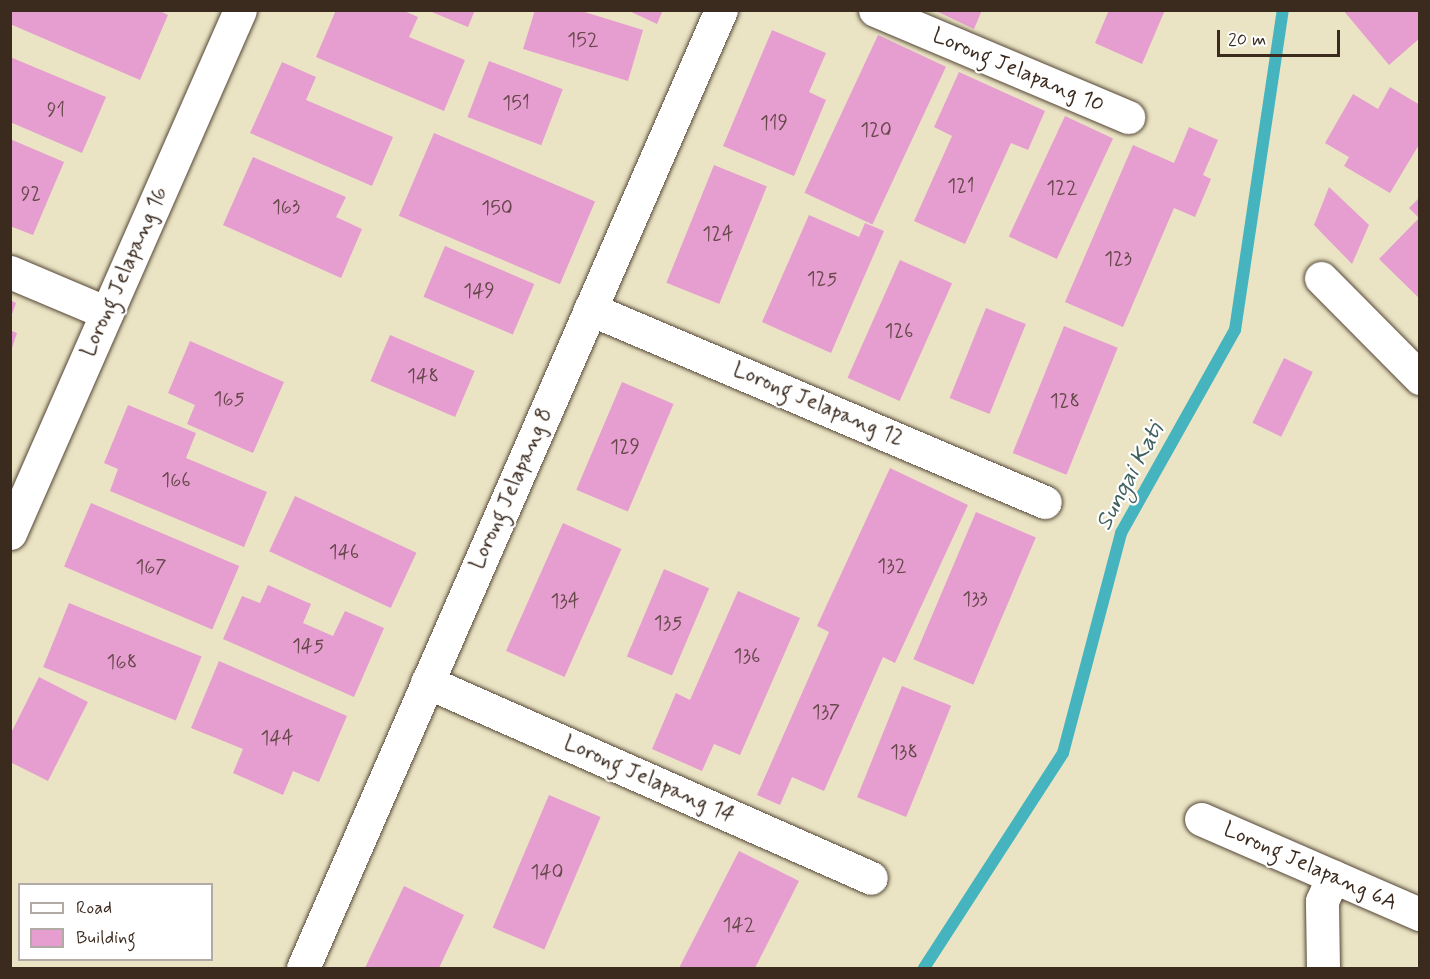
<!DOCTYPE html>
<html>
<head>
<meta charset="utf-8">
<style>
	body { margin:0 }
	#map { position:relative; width:1430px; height:979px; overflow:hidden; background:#eae4c4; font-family:Mynerve,sans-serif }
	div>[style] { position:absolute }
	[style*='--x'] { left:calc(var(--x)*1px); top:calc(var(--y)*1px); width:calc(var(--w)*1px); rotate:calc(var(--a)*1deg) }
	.stream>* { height:12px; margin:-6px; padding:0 6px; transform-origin:6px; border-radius:6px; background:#45b4bf }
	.building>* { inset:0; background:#e59ecf; transform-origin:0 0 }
	.roads { filter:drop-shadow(0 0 2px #554637) drop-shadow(0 0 2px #554637) }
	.minor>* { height:33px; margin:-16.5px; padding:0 16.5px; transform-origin:16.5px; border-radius:16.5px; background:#fff }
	span { translate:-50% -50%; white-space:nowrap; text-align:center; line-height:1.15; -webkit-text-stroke:4.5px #fff; paint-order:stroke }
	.number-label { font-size:20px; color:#66474a }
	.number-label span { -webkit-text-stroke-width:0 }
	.street-label { font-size:22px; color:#3b2a1e }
	.water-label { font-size:24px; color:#3f615e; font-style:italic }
	.frame { position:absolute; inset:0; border:12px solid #3b2a1e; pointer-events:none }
	.legend { position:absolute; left:18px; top:883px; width:195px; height:78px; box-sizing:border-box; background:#fff; border:2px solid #b1aaa5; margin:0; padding:8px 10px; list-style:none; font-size:18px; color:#3b2a1e }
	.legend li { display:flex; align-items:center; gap:12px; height:30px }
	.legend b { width:30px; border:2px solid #b1aaa5 }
	.scale { position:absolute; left:1217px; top:30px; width:123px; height:27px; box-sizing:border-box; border:3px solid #3b2a1e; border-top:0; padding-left:8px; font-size:18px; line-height:21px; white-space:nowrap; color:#3b2a1e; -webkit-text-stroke:4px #fff; paint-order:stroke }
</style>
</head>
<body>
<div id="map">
	<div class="stream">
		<i style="--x:924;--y:968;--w:256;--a:-57.1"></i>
		<i style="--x:1063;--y:753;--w:228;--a:-75.2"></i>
		<i style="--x:1121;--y:533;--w:233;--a:-60.7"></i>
		<i style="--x:1235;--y:330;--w:324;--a:-81.5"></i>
	</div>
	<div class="building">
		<i style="clip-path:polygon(10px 10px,158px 10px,168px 15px,140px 80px,10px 24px)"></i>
		<i style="clip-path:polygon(336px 10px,402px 10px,418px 17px,409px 37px,465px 60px,444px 111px,316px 57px)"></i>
		<i style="clip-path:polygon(427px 10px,475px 10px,468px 27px)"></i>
		<i style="clip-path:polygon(535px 10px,578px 10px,643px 30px,628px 81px,523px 49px)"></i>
		<i style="clip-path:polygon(627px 10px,663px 10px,657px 24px)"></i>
		<i style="clip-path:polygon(934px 10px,982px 10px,974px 29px)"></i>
		<i style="clip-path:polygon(1109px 10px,1165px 10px,1142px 64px,1095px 43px)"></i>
		<i style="clip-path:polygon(1343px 10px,1420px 10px,1420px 38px,1389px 65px)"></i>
		<i style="clip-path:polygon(772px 30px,826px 53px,809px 92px,826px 100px,794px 176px,723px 146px)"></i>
		<i style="left:878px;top:35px;width:75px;height:174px;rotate:25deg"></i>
		<i style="clip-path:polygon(10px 57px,106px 97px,82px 153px,10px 122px)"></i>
		<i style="left:489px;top:61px;width:79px;height:60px;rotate:21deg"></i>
		<i style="clip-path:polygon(282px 62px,316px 77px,306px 100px,393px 137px,372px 186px,250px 133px)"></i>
		<i style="clip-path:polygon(959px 72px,1045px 111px,1028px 150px,1011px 143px,965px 244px,914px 221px,952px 136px,934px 127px)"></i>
		<i style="clip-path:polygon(1390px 87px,1420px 105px,1420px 143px,1390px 193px,1344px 166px,1349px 157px,1325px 143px,1353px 94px,1378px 109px)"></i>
		<i style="left:1065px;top:116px;width:53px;height:133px;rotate:25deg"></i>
		<i style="clip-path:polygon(1189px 127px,1218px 140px,1203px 175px,1211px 179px,1195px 217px,1174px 208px,1123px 327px,1065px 302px,1133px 145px,1174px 163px)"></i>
		<i style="left:434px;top:133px;width:175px;height:90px;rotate:23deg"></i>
		<i style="clip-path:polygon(10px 139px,64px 162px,33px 235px,10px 226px)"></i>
		<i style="clip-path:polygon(253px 157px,346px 197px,336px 217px,362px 229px,341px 278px,223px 225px)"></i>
		<i style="left:714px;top:165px;width:57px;height:127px;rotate:22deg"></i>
		<i style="clip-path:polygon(1329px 187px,1369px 225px,1352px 264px,1314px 225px)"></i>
		<i style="clip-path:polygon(1420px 197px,1420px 299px,1379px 259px,1419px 218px,1409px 208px)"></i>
		<i style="clip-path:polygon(809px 215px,859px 237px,865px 223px,884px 231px,831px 353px,762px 322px)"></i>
		<i style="left:445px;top:246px;width:97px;height:55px;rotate:23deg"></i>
		<i style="left:900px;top:260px;width:57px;height:129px;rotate:24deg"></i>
		<i style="clip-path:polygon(10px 300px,16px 303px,11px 317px,10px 317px)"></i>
		<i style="left:986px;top:308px;width:43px;height:97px;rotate:22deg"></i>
		<i style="left:1064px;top:326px;width:58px;height:137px;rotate:22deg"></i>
		<i style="clip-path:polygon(10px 330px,17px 333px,11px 351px,10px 351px)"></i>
		<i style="left:390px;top:335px;width:92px;height:50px;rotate:23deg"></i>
		<i style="clip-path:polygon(190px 341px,284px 382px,253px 453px,187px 424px,195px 405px,168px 393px)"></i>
		<i style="left:1284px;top:358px;width:32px;height:72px;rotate:26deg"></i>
		<i style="left:622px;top:382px;width:56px;height:117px;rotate:23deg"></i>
		<i style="clip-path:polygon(128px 405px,196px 433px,186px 458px,267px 492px,244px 547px,110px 491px,118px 469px,104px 463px)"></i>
		<i style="clip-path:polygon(890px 468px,968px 505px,895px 663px,883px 657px,824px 791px,792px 777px,780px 805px,757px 795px,829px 632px,817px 626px)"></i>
		<i style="left:295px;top:496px;width:134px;height:61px;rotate:25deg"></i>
		<i style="left:91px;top:503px;width:161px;height:69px;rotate:23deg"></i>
		<i style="left:976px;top:512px;width:65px;height:160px;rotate:23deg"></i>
		<i style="left:563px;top:523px;width:64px;height:140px;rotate:24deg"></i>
		<i style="left:664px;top:569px;width:49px;height:95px;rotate:23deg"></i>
		<i style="clip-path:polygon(268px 585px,311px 604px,303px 623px,333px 636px,345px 611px,384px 628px,354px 697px,223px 639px,242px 596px,260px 603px)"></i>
		<i style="clip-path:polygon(738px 591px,800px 618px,740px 755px,714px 744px,702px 771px,652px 749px,676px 693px,690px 700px)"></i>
		<i style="left:69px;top:603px;width:143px;height:69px;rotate:22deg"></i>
		<i style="clip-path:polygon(219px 661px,347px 716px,319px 782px,293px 771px,283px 795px,233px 773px,243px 749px,191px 728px)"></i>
		<i style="clip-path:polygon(39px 677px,88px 702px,48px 781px,10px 762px,10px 735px)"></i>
		<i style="left:902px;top:686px;width:53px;height:120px;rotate:22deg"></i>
		<i style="left:549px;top:795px;width:56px;height:144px;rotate:23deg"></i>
		<i style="clip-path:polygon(739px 851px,799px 881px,755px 968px,679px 968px)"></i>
		<i style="clip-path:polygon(404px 886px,464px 915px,439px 968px,365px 968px)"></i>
	</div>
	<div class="roads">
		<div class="minor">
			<i style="--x:875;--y:10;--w:275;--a:22.9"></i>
			<i style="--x:10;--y:272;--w:105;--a:22.9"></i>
			<i style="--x:1321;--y:278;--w:141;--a:45.3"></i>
			<i style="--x:590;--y:309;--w:494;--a:23"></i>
			<i style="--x:10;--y:533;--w:571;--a:-66.26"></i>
			<i style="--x:427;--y:682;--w:485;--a:23.8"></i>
			<i style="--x:1201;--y:819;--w:239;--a:23.5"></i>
			<i style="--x:303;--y:968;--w:1045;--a:-66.43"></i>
			<i style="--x:1323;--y:968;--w:67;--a:-90.9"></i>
			<i style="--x:1322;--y:901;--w:27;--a:-66"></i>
		</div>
	</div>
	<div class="number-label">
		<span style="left:583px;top:40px">152</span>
		<span style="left:516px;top:103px">151</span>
		<span style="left:56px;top:110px">91</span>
		<span style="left:774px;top:123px">119</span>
		<span style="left:876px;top:130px">120</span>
		<span style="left:961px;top:186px">121</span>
		<span style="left:1062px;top:188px">122</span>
		<span style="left:31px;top:194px">92</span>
		<span style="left:286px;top:207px">163</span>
		<span style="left:497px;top:208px">150</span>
		<span style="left:718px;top:234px">124</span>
		<span style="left:1118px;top:259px">123</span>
		<span style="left:822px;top:279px">125</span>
		<span style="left:479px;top:291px">149</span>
		<span style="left:899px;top:331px">126</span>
		<span style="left:423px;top:376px">148</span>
		<span style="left:229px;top:399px">165</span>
		<span style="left:1065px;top:401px">128</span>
		<span style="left:625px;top:447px">129</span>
		<span style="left:176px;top:480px">166</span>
		<span style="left:344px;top:552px">146</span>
		<span style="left:892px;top:566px">132</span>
		<span style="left:151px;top:567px">167</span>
		<span style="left:975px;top:599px">133</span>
		<span style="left:565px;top:601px">134</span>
		<span style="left:668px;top:623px">135</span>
		<span style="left:308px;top:646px">145</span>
		<span style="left:747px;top:656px">136</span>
		<span style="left:122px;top:662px">168</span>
		<span style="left:826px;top:712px">137</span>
		<span style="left:277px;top:738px">144</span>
		<span style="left:904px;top:752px">138</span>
		<span style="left:547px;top:872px">140</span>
		<span style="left:739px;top:925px">142</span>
	</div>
	<div class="street-label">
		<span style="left:1018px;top:71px;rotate:23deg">Lorong Jelapang 10</span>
		<span style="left:125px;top:272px;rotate:-66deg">Lorong Jelapang 16</span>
		<span style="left:818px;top:405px;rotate:23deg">Lorong Jelapang 12</span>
		<span style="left:512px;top:489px;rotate:-66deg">Lorong Jelapang 8</span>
		<span style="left:649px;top:780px;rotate:24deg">Lorong Jelapang 14</span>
		<span style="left:1310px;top:867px;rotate:24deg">Lorong Jelapang 6A</span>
	</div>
	<div class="water-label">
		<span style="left:1130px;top:477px;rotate:-62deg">Sungai Kati</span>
	</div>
	<div class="frame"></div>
	<ul class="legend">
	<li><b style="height:8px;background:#fff"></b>Road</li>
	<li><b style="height:16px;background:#e59ecf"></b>Building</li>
	</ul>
	<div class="scale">20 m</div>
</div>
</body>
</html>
